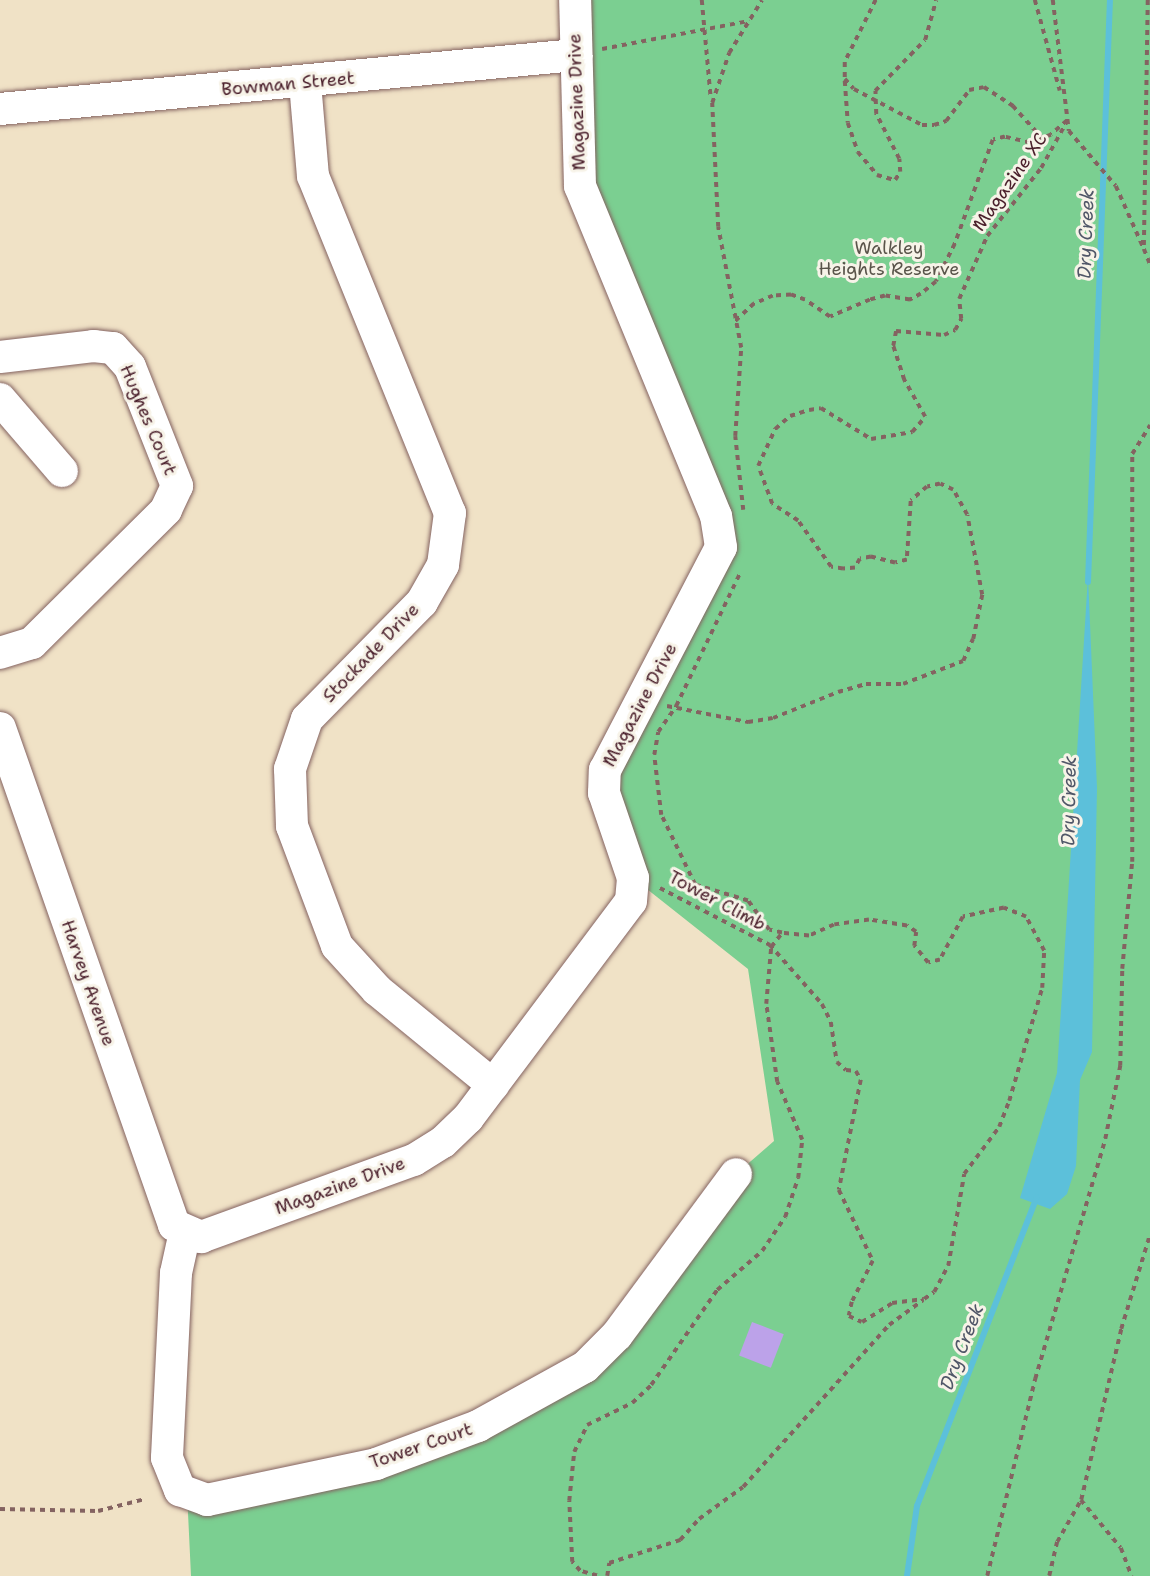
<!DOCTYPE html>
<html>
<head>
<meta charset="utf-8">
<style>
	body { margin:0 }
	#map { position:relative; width:1150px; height:1576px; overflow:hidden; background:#f0e2c6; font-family:"Shantell Sans",sans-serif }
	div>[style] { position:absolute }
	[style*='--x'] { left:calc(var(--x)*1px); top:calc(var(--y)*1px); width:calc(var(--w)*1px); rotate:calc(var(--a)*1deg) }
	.green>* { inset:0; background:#7bcf91 }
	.water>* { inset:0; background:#5cc0da }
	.stream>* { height:6px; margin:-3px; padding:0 3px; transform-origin:3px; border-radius:3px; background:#5cc0da }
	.building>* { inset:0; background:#bca2e9; transform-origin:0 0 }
	.path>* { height:3.5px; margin-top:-1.75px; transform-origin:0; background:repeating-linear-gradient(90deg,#846361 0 5px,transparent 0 10px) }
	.roads { filter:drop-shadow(0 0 2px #846361) drop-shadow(0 0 2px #846361) }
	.minor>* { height:32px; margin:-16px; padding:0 16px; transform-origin:16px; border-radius:16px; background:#fff }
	span { translate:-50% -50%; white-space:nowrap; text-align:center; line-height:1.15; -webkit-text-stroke:6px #f7f3e8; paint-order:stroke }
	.street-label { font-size:18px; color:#4a1f2b }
	.park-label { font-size:18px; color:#59544a }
	.water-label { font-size:19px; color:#505768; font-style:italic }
</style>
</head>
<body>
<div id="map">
	<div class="green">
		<i style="clip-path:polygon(573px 0,1150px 0,1150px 1576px,191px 1576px,187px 1492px,453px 1436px,617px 1335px,736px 1174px,774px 1141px,748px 969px,633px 878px,603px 780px,721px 547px,580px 186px)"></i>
	</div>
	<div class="water">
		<i style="clip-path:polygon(1088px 576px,1097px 788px,1092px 1052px,1080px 1080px,1076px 1166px,1067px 1194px,1050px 1209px,1020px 1198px,1057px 1073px)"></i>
	</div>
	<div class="stream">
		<i style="--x:1088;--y:582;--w:582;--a:-87.84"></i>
		<i style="--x:907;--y:1576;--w:71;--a:-81.9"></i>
		<i style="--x:917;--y:1506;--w:331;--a:-68.8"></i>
	</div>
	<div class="building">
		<i style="left:752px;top:1322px;width:34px;height:36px;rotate:21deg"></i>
	</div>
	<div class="path">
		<i style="--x:702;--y:0;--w:99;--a:84.8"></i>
		<i style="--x:876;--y:0;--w:69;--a:116.6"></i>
		<i style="--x:845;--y:62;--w:17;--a:90"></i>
		<i style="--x:845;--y:79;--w:13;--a:48"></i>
		<i style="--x:854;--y:89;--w:77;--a:27.9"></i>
		<i style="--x:922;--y:125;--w:12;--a:0"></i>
		<i style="--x:934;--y:125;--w:13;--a:-18"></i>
		<i style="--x:946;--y:121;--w:39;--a:-53"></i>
		<i style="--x:969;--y:90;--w:15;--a:-11"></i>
		<i style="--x:984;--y:87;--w:35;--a:33"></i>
		<i style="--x:1013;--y:106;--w:45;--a:47.7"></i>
		<i style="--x:1035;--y:0;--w:94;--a:74.6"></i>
		<i style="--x:1053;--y:0;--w:132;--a:83"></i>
		<i style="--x:1069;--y:131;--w:72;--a:49.5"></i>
		<i style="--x:1116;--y:186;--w:69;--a:66"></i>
		<i style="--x:1148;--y:0;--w:249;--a:90.9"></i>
		<i style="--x:1144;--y:249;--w:16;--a:68"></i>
		<i style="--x:602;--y:49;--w:150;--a:-10.8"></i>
		<i style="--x:845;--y:81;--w:42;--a:85.9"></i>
		<i style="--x:848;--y:123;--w:31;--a:71"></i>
		<i style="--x:858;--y:152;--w:30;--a:50"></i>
		<i style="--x:877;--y:175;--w:19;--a:16"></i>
		<i style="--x:895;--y:180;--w:9;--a:-58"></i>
		<i style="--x:900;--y:172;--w:13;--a:-94"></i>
		<i style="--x:899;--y:159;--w:51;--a:-117.1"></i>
		<i style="--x:876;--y:114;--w:23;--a:-92"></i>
		<i style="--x:875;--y:91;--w:71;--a:-45.6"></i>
		<i style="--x:925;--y:40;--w:41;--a:-74.6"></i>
		<i style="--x:743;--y:510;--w:74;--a:-96.2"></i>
		<i style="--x:735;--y:436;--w:88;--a:-86.1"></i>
		<i style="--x:741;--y:348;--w:123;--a:-100.8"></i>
		<i style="--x:718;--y:227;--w:124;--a:-92.8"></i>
		<i style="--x:712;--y:103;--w:53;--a:-71.2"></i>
		<i style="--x:729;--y:53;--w:62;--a:-58.1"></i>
		<i style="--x:667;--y:706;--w:83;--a:11.2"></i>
		<i style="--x:748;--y:722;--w:25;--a:-9"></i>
		<i style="--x:773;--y:718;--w:70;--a:-21.8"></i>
		<i style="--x:838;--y:692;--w:29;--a:-16"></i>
		<i style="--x:866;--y:684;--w:37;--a:0"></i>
		<i style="--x:903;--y:684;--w:64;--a:-21"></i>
		<i style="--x:963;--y:661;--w:24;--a:-66"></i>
		<i style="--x:973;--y:639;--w:45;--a:-78.4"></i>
		<i style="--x:982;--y:595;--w:81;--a:-100.6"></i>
		<i style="--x:967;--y:515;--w:29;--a:-119"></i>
		<i style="--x:953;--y:490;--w:14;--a:-155"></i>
		<i style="--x:940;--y:484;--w:13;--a:167"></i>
		<i style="--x:927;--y:487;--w:21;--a:139"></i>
		<i style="--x:911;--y:501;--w:59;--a:93.9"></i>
		<i style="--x:907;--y:560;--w:12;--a:166"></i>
		<i style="--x:895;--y:563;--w:25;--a:-166"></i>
		<i style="--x:871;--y:557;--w:11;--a:170"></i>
		<i style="--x:860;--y:559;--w:10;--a:119"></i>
		<i style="--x:855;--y:568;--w:12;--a:175"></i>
		<i style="--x:843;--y:569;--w:12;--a:-171"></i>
		<i style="--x:831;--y:567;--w:57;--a:-125.7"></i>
		<i style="--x:798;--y:521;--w:31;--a:-147"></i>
		<i style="--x:772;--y:504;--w:40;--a:-110.2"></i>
		<i style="--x:758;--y:466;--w:41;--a:-65.3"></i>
		<i style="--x:775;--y:429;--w:20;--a:-41"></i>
		<i style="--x:790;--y:416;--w:20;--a:-18"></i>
		<i style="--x:809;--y:410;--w:12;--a:-9"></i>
		<i style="--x:821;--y:408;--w:59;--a:31.8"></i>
		<i style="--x:871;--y:439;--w:42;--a:-9.7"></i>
		<i style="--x:912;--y:432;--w:20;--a:-49"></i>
		<i style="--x:925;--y:417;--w:43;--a:-119.6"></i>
		<i style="--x:904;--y:380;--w:36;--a:-108"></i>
		<i style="--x:893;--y:346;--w:15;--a:-79"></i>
		<i style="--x:896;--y:331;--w:48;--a:4.8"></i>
		<i style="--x:944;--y:335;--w:12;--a:-24"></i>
		<i style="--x:955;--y:330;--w:13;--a:-61"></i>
		<i style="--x:961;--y:319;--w:20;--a:-96"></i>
		<i style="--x:959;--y:299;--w:69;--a:-66"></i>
		<i style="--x:987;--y:236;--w:87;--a:-51.5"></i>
		<i style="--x:1041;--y:168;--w:54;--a:-61"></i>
		<i style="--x:1067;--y:121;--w:21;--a:139"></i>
		<i style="--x:1051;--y:135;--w:22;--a:159"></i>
		<i style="--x:1030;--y:143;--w:26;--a:-167"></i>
		<i style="--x:1005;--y:137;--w:12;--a:166"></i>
		<i style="--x:993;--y:140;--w:111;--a:110.1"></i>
		<i style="--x:955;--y:244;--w:42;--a:116.6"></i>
		<i style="--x:936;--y:282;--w:19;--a:141"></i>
		<i style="--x:921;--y:294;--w:13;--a:151"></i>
		<i style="--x:910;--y:300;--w:25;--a:-171"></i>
		<i style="--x:885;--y:296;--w:16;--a:165"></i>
		<i style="--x:870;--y:300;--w:43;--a:157"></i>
		<i style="--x:830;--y:317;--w:30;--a:-146"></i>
		<i style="--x:805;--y:300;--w:15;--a:-160"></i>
		<i style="--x:791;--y:295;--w:18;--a:177"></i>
		<i style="--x:773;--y:296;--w:21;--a:157"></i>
		<i style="--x:754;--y:304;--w:26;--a:137"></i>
		<i style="--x:660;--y:888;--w:124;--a:27.4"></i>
		<i style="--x:770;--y:945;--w:79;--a:48.6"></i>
		<i style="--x:822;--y:1004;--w:20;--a:63"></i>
		<i style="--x:831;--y:1022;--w:40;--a:81.5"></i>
		<i style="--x:837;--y:1062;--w:12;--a:42"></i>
		<i style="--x:846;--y:1070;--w:10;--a:6"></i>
		<i style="--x:856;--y:1071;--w:10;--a:61"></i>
		<i style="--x:861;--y:1080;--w:112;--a:101.3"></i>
		<i style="--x:839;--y:1190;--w:79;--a:64.4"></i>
		<i style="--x:873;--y:1261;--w:46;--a:117.1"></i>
		<i style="--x:852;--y:1302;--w:14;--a:102"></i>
		<i style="--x:849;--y:1316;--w:14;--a:25"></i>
		<i style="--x:862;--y:1322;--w:36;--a:-32"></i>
		<i style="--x:892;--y:1303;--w:32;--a:-7"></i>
		<i style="--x:924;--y:1299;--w:12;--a:-35"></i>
		<i style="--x:934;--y:1292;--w:30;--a:-62"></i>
		<i style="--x:948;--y:1266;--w:93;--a:-80.1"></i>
		<i style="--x:964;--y:1174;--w:59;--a:-53.3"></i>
		<i style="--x:999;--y:1127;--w:28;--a:-69"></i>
		<i style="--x:1009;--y:1101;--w:118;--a:-73.7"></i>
		<i style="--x:1042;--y:988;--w:37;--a:-87"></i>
		<i style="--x:1044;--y:951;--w:38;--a:-118"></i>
		<i style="--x:1026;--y:917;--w:24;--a:-158"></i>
		<i style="--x:1004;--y:908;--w:42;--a:167.6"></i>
		<i style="--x:963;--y:917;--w:49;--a:118.1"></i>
		<i style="--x:940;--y:960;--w:12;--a:166"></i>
		<i style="--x:928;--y:963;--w:22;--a:-129"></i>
		<i style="--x:914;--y:946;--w:14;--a:-82"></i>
		<i style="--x:916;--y:932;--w:11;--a:-146"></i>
		<i style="--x:907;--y:926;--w:38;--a:-171"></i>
		<i style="--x:869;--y:920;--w:35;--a:172"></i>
		<i style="--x:834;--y:925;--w:27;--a:156"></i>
		<i style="--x:809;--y:936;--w:27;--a:-174"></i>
		<i style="--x:782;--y:933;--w:13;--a:-167"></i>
		<i style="--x:769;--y:930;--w:36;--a:-126"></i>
		<i style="--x:748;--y:901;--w:55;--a:-163.2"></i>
		<i style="--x:695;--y:885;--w:78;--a:-115.9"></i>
		<i style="--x:661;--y:815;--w:60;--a:-96.7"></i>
		<i style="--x:654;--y:755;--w:23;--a:-80"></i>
		<i style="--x:658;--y:732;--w:32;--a:-55"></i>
		<i style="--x:676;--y:706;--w:148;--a:-64.3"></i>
		<i style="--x:1081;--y:1500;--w:62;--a:50.2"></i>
		<i style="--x:1121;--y:1548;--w:30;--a:69"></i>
		<i style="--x:0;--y:1509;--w:98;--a:1.2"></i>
		<i style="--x:98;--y:1511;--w:49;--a:-14.3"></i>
		<i style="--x:597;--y:1576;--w:18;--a:-164"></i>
		<i style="--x:580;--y:1571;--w:12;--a:-132"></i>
		<i style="--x:572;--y:1562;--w:61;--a:-92.8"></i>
		<i style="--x:569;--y:1501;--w:49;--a:-84.2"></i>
		<i style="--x:574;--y:1452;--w:30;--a:-64"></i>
		<i style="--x:587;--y:1425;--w:50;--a:-26.1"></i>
		<i style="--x:632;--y:1403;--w:26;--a:-43"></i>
		<i style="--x:651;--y:1385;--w:116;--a:-55.2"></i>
		<i style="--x:717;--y:1290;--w:60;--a:-40.9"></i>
		<i style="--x:762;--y:1251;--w:41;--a:-55.9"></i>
		<i style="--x:785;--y:1217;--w:41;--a:-71.6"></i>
		<i style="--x:798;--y:1178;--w:38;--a:-84"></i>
		<i style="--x:802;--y:1140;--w:63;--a:-113.3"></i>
		<i style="--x:777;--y:1082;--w:79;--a:-98"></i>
		<i style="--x:766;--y:1004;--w:57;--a:-85"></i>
		<i style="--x:771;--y:947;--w:18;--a:-52"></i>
		<i style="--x:607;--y:1576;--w:13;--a:-81"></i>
		<i style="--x:609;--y:1563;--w:75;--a:-17.9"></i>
		<i style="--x:680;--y:1540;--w:28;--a:-48"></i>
		<i style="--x:699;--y:1519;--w:54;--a:-36"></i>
		<i style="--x:743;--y:1487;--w:218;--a:-48"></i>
		<i style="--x:889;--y:1325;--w:42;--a:-36.3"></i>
		<i style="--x:987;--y:1576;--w:203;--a:-76.3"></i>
		<i style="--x:1035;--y:1379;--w:250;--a:-73.7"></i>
		<i style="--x:1105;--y:1139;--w:75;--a:-78.4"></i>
		<i style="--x:1120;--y:1066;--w:97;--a:-88.8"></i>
		<i style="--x:1122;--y:969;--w:107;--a:-84.7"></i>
		<i style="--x:1132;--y:862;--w:408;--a:-90"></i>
		<i style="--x:1132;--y:454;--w:34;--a:-58"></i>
		<i style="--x:1049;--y:1576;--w:35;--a:-77"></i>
		<i style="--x:1057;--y:1542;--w:48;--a:-60.3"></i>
		<i style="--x:1081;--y:1500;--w:176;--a:-76.8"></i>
		<i style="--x:1121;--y:1329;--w:99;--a:-73"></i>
	</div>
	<div class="roads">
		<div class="minor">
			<i style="--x:305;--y:83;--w:93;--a:85.1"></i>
			<i style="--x:313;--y:176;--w:364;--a:67.9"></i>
			<i style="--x:450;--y:513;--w:52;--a:97.7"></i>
			<i style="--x:443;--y:565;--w:43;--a:119.6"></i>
			<i style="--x:422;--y:602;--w:164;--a:134.5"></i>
			<i style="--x:307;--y:719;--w:53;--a:108.8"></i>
			<i style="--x:290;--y:769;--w:57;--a:88"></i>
			<i style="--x:292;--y:826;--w:128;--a:69.4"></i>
			<i style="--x:337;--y:946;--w:59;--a:47.7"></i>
			<i style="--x:377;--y:990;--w:150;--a:39.3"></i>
			<i style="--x:0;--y:109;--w:579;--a:-5.36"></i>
			<i style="--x:0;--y:357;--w:94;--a:-6.7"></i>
			<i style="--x:93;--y:346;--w:20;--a:6"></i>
			<i style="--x:113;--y:348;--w:25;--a:48"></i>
			<i style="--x:130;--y:367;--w:128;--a:68.4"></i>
			<i style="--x:177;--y:486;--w:26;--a:115"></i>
			<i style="--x:166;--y:510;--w:189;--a:135.2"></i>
			<i style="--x:32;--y:643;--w:34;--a:163"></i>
			<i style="--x:0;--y:399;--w:95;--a:49.3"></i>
			<i style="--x:0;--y:728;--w:527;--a:70.7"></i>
			<i style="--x:174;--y:1225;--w:30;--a:24"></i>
			<i style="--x:201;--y:1237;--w:226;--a:-19.9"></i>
			<i style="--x:414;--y:1160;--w:34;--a:-32"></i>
			<i style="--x:443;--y:1142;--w:35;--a:-44"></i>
			<i style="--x:468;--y:1118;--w:271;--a:-53.1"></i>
			<i style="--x:631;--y:901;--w:23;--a:-85"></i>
			<i style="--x:633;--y:878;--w:90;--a:-108.8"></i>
			<i style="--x:604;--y:793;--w:23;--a:-88"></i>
			<i style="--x:605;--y:770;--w:251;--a:-62.5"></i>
			<i style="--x:721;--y:547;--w:31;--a:-99"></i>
			<i style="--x:716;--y:516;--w:357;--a:-112.4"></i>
			<i style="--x:580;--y:186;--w:186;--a:-91.5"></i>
			<i style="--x:185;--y:1232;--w:42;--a:102.4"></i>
			<i style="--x:176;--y:1273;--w:185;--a:92.8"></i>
			<i style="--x:167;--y:1458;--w:35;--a:68"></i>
			<i style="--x:180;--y:1490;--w:29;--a:20"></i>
			<i style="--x:207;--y:1500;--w:173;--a:-12"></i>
			<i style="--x:376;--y:1464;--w:109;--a:-20.4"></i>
			<i style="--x:478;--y:1426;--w:122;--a:-28.9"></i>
			<i style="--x:585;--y:1367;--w:45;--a:-45"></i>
			<i style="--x:617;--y:1335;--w:200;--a:-53.5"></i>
		</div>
	</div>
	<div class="street-label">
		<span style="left:288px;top:84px;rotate:-5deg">Bowman Street</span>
		<span style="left:577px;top:102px;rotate:-92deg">Magazine Drive</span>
		<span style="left:1010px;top:182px;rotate:-55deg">Magazine XC</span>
		<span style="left:148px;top:420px;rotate:67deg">Hughes Court</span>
		<span style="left:371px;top:653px;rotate:-46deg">Stockade Drive</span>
		<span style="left:640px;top:705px;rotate:-62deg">Magazine Drive</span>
		<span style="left:717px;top:901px;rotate:28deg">Tower Climb</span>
		<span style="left:88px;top:983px;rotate:71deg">Harvey Avenue</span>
		<span style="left:340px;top:1186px;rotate:-20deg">Magazine Drive</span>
		<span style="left:421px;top:1446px;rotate:-19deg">Tower Court</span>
	</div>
	<div class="park-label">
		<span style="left:889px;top:259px">Walkley<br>Heights Reserve</span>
	</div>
	<div class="water-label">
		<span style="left:1086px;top:234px;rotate:-88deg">Dry Creek</span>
		<span style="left:1069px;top:801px;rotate:-89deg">Dry Creek</span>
		<span style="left:962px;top:1347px;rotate:-69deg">Dry Creek</span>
	</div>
</div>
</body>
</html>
